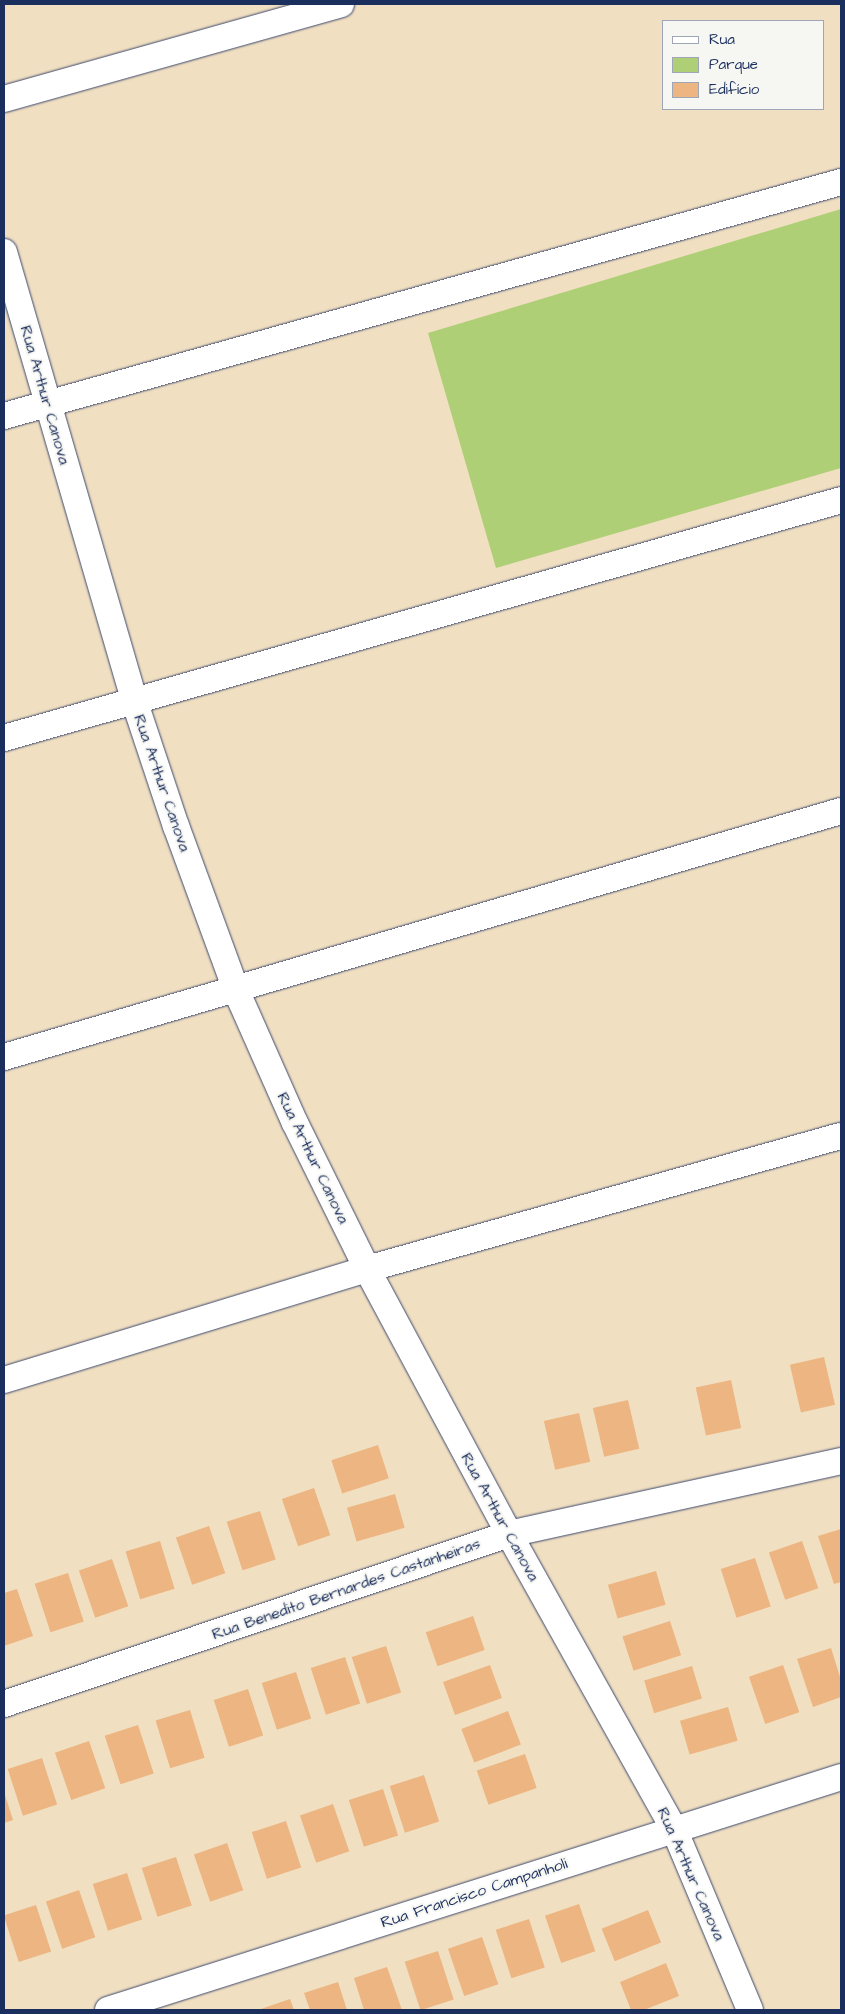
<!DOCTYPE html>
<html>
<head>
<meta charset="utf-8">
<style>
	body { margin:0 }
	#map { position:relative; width:845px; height:2014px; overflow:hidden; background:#f1dfc2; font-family:"Architects Daughter",sans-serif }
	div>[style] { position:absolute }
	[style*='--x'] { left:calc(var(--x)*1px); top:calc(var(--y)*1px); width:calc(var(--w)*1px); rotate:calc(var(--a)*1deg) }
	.green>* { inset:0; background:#afcf76 }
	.building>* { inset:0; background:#ecb581; transform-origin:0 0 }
	.roads { filter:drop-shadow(0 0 1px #3b496d) drop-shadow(0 0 1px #3b496d) }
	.street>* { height:26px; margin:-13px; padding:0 13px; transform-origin:13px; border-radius:13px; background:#fff }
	span { translate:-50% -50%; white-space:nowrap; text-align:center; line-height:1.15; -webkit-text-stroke:4px #f6f6f2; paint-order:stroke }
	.street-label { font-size:16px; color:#1b2f5e }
	.frame { position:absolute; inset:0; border:5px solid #1b2f5e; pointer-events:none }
	.legend { position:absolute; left:662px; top:20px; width:162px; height:90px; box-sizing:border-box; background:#f6f6f2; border:1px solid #9ea6b7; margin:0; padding:6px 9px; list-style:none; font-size:15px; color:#1b2f5e }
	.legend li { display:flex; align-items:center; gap:10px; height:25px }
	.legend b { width:25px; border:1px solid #9ea6b7 }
</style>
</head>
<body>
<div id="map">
	<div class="green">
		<i style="clip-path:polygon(841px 209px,841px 468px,496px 568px,428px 333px)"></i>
	</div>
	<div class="building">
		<i style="left:824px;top:1357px;width:49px;height:35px;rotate:77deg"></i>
		<i style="left:731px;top:1380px;width:49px;height:36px;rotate:78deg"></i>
		<i style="left:628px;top:1400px;width:50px;height:36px;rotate:77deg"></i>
		<i style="left:579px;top:1413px;width:50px;height:36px;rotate:77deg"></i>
		<i style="left:378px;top:1445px;width:35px;height:49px;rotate:72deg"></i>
		<i style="left:314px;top:1488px;width:50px;height:34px;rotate:71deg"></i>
		<i style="left:395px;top:1494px;width:35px;height:50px;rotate:74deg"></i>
		<i style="left:260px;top:1511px;width:51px;height:35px;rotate:72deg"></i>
		<i style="left:209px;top:1526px;width:50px;height:35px;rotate:71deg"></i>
		<i style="clip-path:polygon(841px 1529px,841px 1582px,834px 1584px,818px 1536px)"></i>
		<i style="left:160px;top:1541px;width:50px;height:36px;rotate:73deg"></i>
		<i style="left:802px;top:1541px;width:50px;height:35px;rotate:71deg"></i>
		<i style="left:755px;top:1558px;width:51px;height:36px;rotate:72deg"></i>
		<i style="left:112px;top:1559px;width:50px;height:35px;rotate:71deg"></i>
		<i style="left:656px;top:1571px;width:35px;height:50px;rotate:74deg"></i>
		<i style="left:68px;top:1573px;width:51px;height:35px;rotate:72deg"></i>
		<i style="clip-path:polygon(17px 1589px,33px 1636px,4px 1646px,4px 1593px)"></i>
		<i style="left:473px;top:1616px;width:36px;height:50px;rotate:71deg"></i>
		<i style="left:670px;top:1621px;width:36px;height:50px;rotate:72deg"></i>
		<i style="left:386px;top:1646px;width:49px;height:36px;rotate:72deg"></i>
		<i style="clip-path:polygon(831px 1648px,841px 1680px,841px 1697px,813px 1707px,797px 1659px)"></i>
		<i style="left:345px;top:1657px;width:49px;height:36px;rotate:72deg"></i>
		<i style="left:490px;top:1665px;width:35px;height:50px;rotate:70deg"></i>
		<i style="left:783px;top:1665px;width:50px;height:36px;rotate:71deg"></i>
		<i style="left:692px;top:1666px;width:34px;height:50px;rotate:73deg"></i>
		<i style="left:296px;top:1672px;width:49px;height:36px;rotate:72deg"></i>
		<i style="left:248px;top:1689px;width:49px;height:36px;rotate:72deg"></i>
		<i style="left:728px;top:1707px;width:35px;height:50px;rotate:74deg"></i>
		<i style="left:190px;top:1710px;width:50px;height:36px;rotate:73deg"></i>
		<i style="left:508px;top:1711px;width:36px;height:50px;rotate:69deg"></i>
		<i style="left:138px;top:1725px;width:51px;height:35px;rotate:72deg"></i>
		<i style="left:89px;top:1741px;width:50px;height:36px;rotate:71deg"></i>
		<i style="left:525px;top:1754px;width:36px;height:51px;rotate:71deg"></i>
		<i style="left:42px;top:1758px;width:49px;height:36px;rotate:72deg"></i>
		<i style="left:424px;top:1775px;width:49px;height:36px;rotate:72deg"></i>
		<i style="left:383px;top:1789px;width:49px;height:36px;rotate:72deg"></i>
		<i style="clip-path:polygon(4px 1792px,13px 1820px,4px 1823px)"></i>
		<i style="left:333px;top:1804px;width:50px;height:35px;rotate:71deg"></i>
		<i style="left:286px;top:1821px;width:49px;height:36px;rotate:72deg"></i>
		<i style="left:227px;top:1843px;width:50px;height:35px;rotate:71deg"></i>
		<i style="left:176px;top:1857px;width:51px;height:36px;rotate:72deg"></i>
		<i style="left:127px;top:1873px;width:49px;height:36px;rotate:72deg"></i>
		<i style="left:79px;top:1890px;width:50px;height:35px;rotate:71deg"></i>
		<i style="left:579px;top:1904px;width:50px;height:36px;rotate:71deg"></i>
		<i style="left:36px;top:1905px;width:49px;height:34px;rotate:72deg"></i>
		<i style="left:648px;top:1910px;width:35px;height:50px;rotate:68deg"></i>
		<i style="left:529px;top:1919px;width:51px;height:35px;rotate:72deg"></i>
		<i style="left:482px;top:1937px;width:50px;height:36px;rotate:71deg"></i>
		<i style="left:438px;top:1951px;width:51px;height:35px;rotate:72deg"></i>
		<i style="clip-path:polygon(666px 1963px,679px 1996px,644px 2010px,631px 2010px,620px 1982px)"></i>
		<i style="clip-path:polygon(387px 1967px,402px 2010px,364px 2010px,354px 1978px)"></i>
		<i style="clip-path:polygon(338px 1982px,347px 2010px,310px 2010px,304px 1993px)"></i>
		<i style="clip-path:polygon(290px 1999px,294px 2010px,258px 2010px)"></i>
	</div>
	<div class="roads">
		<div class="street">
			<i style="--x:4;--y:99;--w:350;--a:-15.7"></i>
			<i style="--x:4;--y:252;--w:466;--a:73.8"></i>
			<i style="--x:134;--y:700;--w:133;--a:71.6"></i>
			<i style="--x:176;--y:826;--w:175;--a:69.9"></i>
			<i style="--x:236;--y:990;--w:145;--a:66.1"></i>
			<i style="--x:295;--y:1123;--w:163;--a:63.7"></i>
			<i style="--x:367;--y:1269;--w:301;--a:61.8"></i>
			<i style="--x:509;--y:1534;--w:338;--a:60.8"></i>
			<i style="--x:674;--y:1829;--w:196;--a:67.2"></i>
			<i style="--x:4;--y:416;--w:869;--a:-15.62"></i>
			<i style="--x:4;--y:738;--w:870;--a:-15.87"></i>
			<i style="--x:4;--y:1057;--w:872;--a:-16.38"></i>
			<i style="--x:4;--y:1380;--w:380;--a:-17"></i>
			<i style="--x:367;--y:1269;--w:492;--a:-15.7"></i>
			<i style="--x:4;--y:1704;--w:533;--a:-18.6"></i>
			<i style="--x:509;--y:1534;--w:340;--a:-12.4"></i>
			<i style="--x:108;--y:2010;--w:769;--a:-17.63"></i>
		</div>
	</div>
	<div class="street-label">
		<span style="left:45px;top:395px;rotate:74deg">Rua Arthur Canova</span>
		<span style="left:162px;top:783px;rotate:71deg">Rua Arthur Canova</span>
		<span style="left:313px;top:1158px;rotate:64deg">Rua Arthur Canova</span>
		<span style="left:500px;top:1517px;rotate:61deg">Rua Arthur Canova</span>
		<span style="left:346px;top:1589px;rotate:-19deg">Rua Benedito Bernardes Castanheiras</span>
		<span style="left:691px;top:1874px;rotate:66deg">Rua Arthur Canova</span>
		<span style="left:474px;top:1893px;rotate:-18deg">Rua Francisco Campanholi</span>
	</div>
	<div class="frame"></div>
	<ul class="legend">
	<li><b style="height:6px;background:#fff"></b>Rua</li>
	<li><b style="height:14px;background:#afcf76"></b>Parque</li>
	<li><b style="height:14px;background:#ecb581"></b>Edifício</li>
	</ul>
</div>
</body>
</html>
